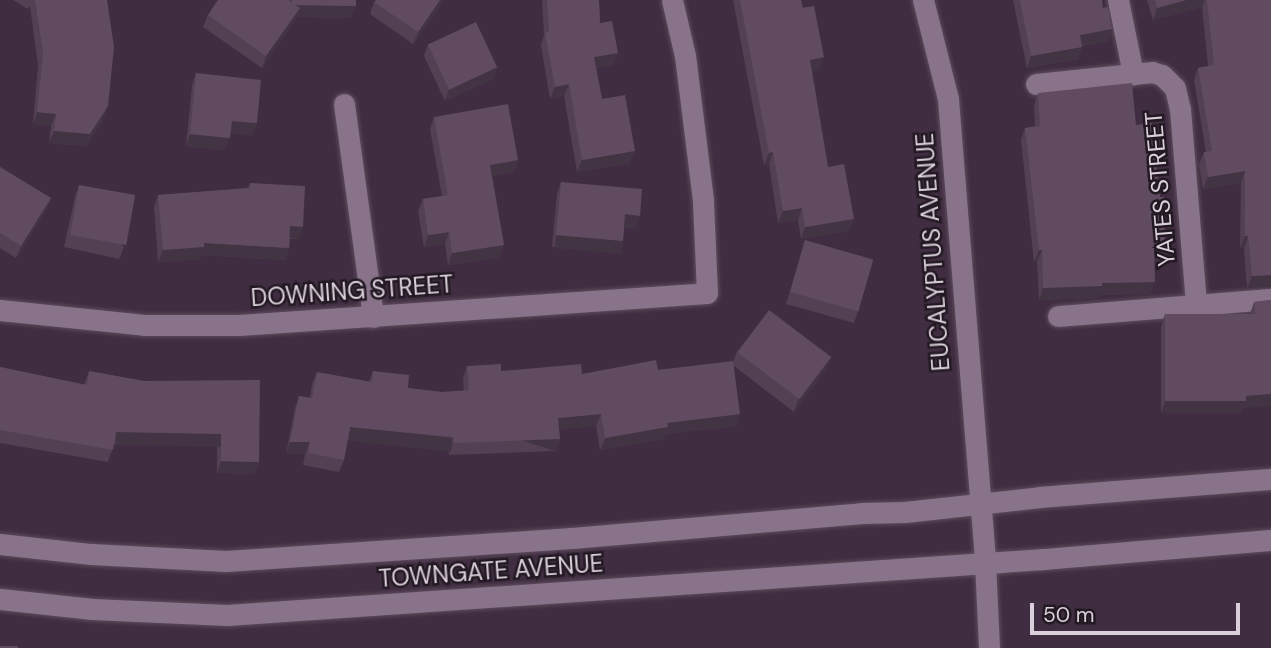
<!DOCTYPE html>
<html>
<head>
<meta charset="utf-8">
<style>
	body { margin:0 }
	#map { position:relative; width:1271px; height:648px; overflow:hidden; background:#402d41; font-family:"DM Sans",sans-serif }
	div>[style] { position:absolute }
	[style*='--x'] { left:calc(var(--x)*1px); top:calc(var(--y)*1px); width:calc(var(--w)*1px); rotate:calc(var(--a)*1deg) }
	.roads { filter:drop-shadow(0 0 2px #5d4c5d) drop-shadow(0 0 2px #5d4c5d) }
	.street>* { height:21px; margin:-10.5px; padding:0 10.5px; transform-origin:10.5px; border-radius:10.5px; background:#89738a }
	.secondary>* { height:21px; margin:-10.5px; padding:0 10.5px; transform-origin:10.5px; border-radius:10.5px; background:#89738a }
	.wall>* { inset:0; background:#534053 }
	.shaded-wall>* { inset:0; background:#433444; transform-origin:0 0 }
	.building>* { inset:0; background:#604b61; transform-origin:0 0 }
	span { translate:-50% -50%; white-space:nowrap; text-align:center; line-height:1.15; -webkit-text-stroke:5px #221922; paint-order:stroke }
	.street-label { font-size:24px; color:#dbcfdc }
	.scale { position:absolute; left:1030px; top:603px; width:210px; height:32px; box-sizing:border-box; border:4px solid #dbcfdc; border-top:0; padding-left:9px; font-size:21px; line-height:24px; white-space:nowrap; color:#dbcfdc; -webkit-text-stroke:5px #221922; paint-order:stroke }
</style>
</head>
<body>
<div id="map">
	<div class="roads">
		<div class="street">
			<i style="--x:1118;--y:0;--w:76;--a:78.5"></i>
			<i style="--x:1036;--y:84;--w:117;--a:-5.9"></i>
			<i style="--x:1152;--y:72;--w:10;--a:17"></i>
			<i style="--x:1162;--y:75;--w:18;--a:45"></i>
			<i style="--x:1175;--y:88;--w:22;--a:77"></i>
			<i style="--x:1180;--y:109;--w:197;--a:85.3"></i>
			<i style="--x:344;--y:104;--w:215;--a:82.2"></i>
			<i style="--x:0;--y:310;--w:145;--a:5.9"></i>
			<i style="--x:144;--y:325;--w:95;--a:0"></i>
			<i style="--x:239;--y:325;--w:469;--a:-3.9"></i>
			<i style="--x:707;--y:293;--w:93;--a:-92.5"></i>
			<i style="--x:703;--y:200;--w:145;--a:-97.1"></i>
			<i style="--x:685;--y:56;--w:57;--a:-103.1"></i>
			<i style="--x:1058;--y:316;--w:214;--a:-4.6"></i>
		</div>
		<div class="secondary">
			<i style="--x:923;--y:0;--w:102;--a:75.8"></i>
			<i style="--x:948;--y:99;--w:464;--a:85.4"></i>
			<i style="--x:985;--y:562;--w:86;--a:87.3"></i>
			<i style="--x:0;--y:544;--w:92;--a:6.3"></i>
			<i style="--x:91;--y:554;--w:135;--a:3"></i>
			<i style="--x:226;--y:561;--w:347;--a:-3.8"></i>
			<i style="--x:572;--y:538;--w:291;--a:-4.9"></i>
			<i style="--x:862;--y:513;--w:43;--a:-1.3"></i>
			<i style="--x:905;--y:512;--w:136;--a:-6.3"></i>
			<i style="--x:1040;--y:497;--w:232;--a:-4.5"></i>
			<i style="--x:0;--y:599;--w:93;--a:6.2"></i>
			<i style="--x:92;--y:609;--w:135;--a:2.5"></i>
			<i style="--x:227;--y:615;--w:819;--a:-3.92"></i>
			<i style="--x:1044;--y:559;--w:228;--a:-4.8"></i>
		</div>
	</div>
	<div class="wall">
		<i style="clip-path:polygon(13px 0,107px 0,104px 118px,86px 146px,49px 143px,51px 126px,33px 124px,38px 65px,30px 6px,28px 9px)"></i>
		<i style="clip-path:polygon(218px 0,356px 0,351px 18px,297px 17px,295px 20px,262px 68px,203px 27px,208px 15px)"></i>
		<i style="clip-path:polygon(444px 0,413px 44px,370px 14px,374px 2px)"></i>
		<i style="clip-path:polygon(542px 0,599px 0,600px 23px,618px 53px,613px 65px,596px 68px,602px 99px,630px 163px,577px 172px,564px 96px,550px 99px,541px 45px,544px 35px)"></i>
		<i style="clip-path:polygon(733px 0,801px 0,819px 69px,812px 71px,828px 167px,849px 231px,801px 239px,798px 220px,778px 223px,769px 164px,764px 165px)"></i>
		<i style="clip-path:polygon(1013px 0,1102px 0,1108px 41px,1082px 46px,1078px 59px,1027px 68px)"></i>
		<i style="clip-path:polygon(1147px 0,1271px 0,1271px 287px,1247px 288px,1244px 248px,1240px 248px,1241px 183px,1203px 189px,1199px 164px,1204px 152px,1206px 152px,1194px 80px,1198px 68px,1208px 66px,1202px 7px,1153px 20px)"></i>
		<i style="clip-path:polygon(428px 44px,497px 67px,493px 79px,445px 101px,424px 56px)"></i>
		<i style="clip-path:polygon(196px 73px,257px 123px,252px 135px,230px 133px,225px 150px,186px 146px,192px 85px)"></i>
		<i style="clip-path:polygon(1038px 93px,1136px 125px,1160px 261px,1154px 261px,1150px 294px,1099px 295px,1097px 298px,1039px 300px,1037px 262px,1034px 262px,1021px 140px,1025px 128px,1035px 126px,1034px 105px)"></i>
		<i style="clip-path:polygon(434px 117px,518px 160px,514px 172px,492px 176px,504px 245px,499px 257px,448px 265px,445px 244px,424px 247px,418px 211px,423px 199px,442px 196px,430px 129px)"></i>
		<i style="clip-path:polygon(0 167px,51px 198px,46px 210px,16px 258px,0 248px)"></i>
		<i style="clip-path:polygon(561px 182px,636px 228px,624px 227px,623px 241px,618px 253px,552px 247px,557px 194px)"></i>
		<i style="clip-path:polygon(250px 183px,299px 239px,290px 239px,289px 248px,285px 260px,201px 255px,200px 259px,158px 262px,154px 207px,158px 195px,248px 188px)"></i>
		<i style="clip-path:polygon(79px 185px,124px 247px,119px 259px,64px 247px,75px 197px)"></i>
		<i style="clip-path:polygon(805px 240px,858px 311px,854px 323px,786px 304px)"></i>
		<i style="clip-path:polygon(1271px 300px,1242px 413px,1161px 413px,1161px 327px,1165px 314px,1250px 314px,1254px 302px)"></i>
		<i style="clip-path:polygon(737px 352px,831px 357px,826px 369px,794px 412px,734px 366px,736px 426px,665px 434px,664px 439px,600px 450px,596px 426px,559px 429px,560px 439px,556px 451px,449px 455px,449px 449px,348px 440px,344px 460px,339px 472px,303px 465px,305px 454px,286px 454px,295px 408px,299px 396px,310px 398px,312px 384px,317px 372px,369px 382px,373px 371px,408px 388px,442px 392px,464px 391px,463px 378px,467px 366px,501px 371px,582px 374px,658px 370px,733px 362px)"></i>
		<i style="clip-path:polygon(0 367px,84px 385px,89px 371px,144px 381px,259px 462px,254px 474px,217px 473px,217px 446px,114px 444px,108px 462px,0 443px)"></i>
	</div>
	<div class="shaded-wall">
		<i style="clip-path:polygon(440px 0,444px 0,413px 44px,418px 32px)"></i>
		<i style="clip-path:polygon(1186px 0,1205px 0,1202px 7px,1153px 20px,1157px 8px)"></i>
		<i style="clip-path:polygon(295px 5px,356px 6px,351px 18px,297px 17px,295px 20px,262px 68px,266px 56px)"></i>
		<i style="clip-path:polygon(1112px 29px,1108px 41px,1075px 47px,1080px 35px)"></i>
		<i style="clip-path:polygon(1082px 47px,1078px 59px,1027px 68px,1031px 56px)"></i>
		<i style="clip-path:polygon(618px 53px,613px 65px,590px 69px,594px 57px)"></i>
		<i style="clip-path:polygon(824px 57px,819px 69px,805px 72px,810px 60px)"></i>
		<i style="clip-path:polygon(497px 67px,493px 79px,445px 101px,449px 89px)"></i>
		<i style="clip-path:polygon(569px 84px,564px 96px,550px 99px,555px 87px)"></i>
		<i style="clip-path:polygon(108px 106px,104px 118px,86px 146px,49px 143px,54px 131px)"></i>
		<i style="clip-path:polygon(37px 112px,56px 114px,51px 126px,33px 124px)"></i>
		<i style="clip-path:polygon(232px 121px,257px 123px,252px 135px,227px 133px)"></i>
		<i style="clip-path:polygon(190px 134px,230px 138px,225px 150px,186px 146px)"></i>
		<i style="clip-path:polygon(635px 151px,630px 163px,577px 172px,582px 160px)"></i>
		<i style="clip-path:polygon(773px 152px,769px 164px,764px 165px,769px 153px)"></i>
		<i style="clip-path:polygon(518px 160px,514px 172px,486px 177px,490px 165px)"></i>
		<i style="clip-path:polygon(1245px 171px,1241px 183px,1203px 189px,1208px 177px)"></i>
		<i style="clip-path:polygon(51px 198px,46px 210px,16px 258px,21px 246px)"></i>
		<i style="clip-path:polygon(802px 208px,798px 220px,778px 223px,783px 211px)"></i>
		<i style="clip-path:polygon(625px 214px,640px 216px,636px 228px,621px 226px)"></i>
		<i style="clip-path:polygon(854px 219px,849px 231px,801px 239px,805px 227px)"></i>
		<i style="clip-path:polygon(290px 226px,303px 227px,299px 239px,286px 238px)"></i>
		<i style="clip-path:polygon(449px 232px,445px 244px,424px 247px,428px 235px)"></i>
		<i style="left:556px;top:235px;width:67px;height:13px;rotate:5deg"></i>
		<i style="clip-path:polygon(1245px 236px,1248px 236px,1244px 248px,1240px 248px)"></i>
		<i style="clip-path:polygon(204px 243px,289px 248px,285px 260px,201px 255px,200px 259px,158px 262px,163px 250px)"></i>
		<i style="clip-path:polygon(504px 245px,499px 257px,448px 265px,452px 253px)"></i>
		<i style="clip-path:polygon(1154px 249px,1165px 249px,1160px 261px,1149px 261px)"></i>
		<i style="clip-path:polygon(1039px 250px,1042px 250px,1037px 262px,1034px 262px)"></i>
		<i style="clip-path:polygon(1271px 275px,1271px 287px,1247px 288px,1252px 276px)"></i>
		<i style="clip-path:polygon(1155px 282px,1150px 294px,1099px 295px,1097px 298px,1039px 300px,1043px 288px,1102px 283px)"></i>
		<i style="clip-path:polygon(831px 357px,826px 369px,794px 412px,798px 400px)"></i>
		<i style="clip-path:polygon(1271px 394px,1271px 406px,1244px 408px,1242px 413px,1161px 413px,1165px 401px)"></i>
		<i style="clip-path:polygon(601px 414px,596px 426px,554px 430px,558px 418px)"></i>
		<i style="clip-path:polygon(740px 414px,736px 426px,665px 434px,664px 439px,600px 450px,605px 438px,667px 423px)"></i>
		<i style="left:350px;top:427px;width:103px;height:14px;rotate:6deg"></i>
		<i style="left:116px;top:432px;width:105px;height:13px;rotate:1deg"></i>
		<i style="left:560px;top:439px;width:13px;height:106px;rotate:108deg"></i>
		<i style="clip-path:polygon(290px 442px,310px 442px,305px 454px,286px 454px)"></i>
		<i style="clip-path:polygon(221px 461px,259px 462px,254px 474px,217px 473px)"></i>
	</div>
	<div class="building">
		<i style="clip-path:polygon(35px 0,107px 0,114px 47px,108px 106px,90px 134px,54px 131px,56px 114px,37px 112px,43px 53px)"></i>
		<i style="clip-path:polygon(218px 0,288px 0,292px 3px,292px 0,356px 0,356px 6px,295px 5px,300px 8px,266px 56px,208px 15px)"></i>
		<i style="clip-path:polygon(376px 0,440px 0,418px 32px,374px 2px)"></i>
		<i style="clip-path:polygon(547px 0,599px 0,600px 23px,612px 21px,618px 53px,594px 57px,602px 99px,625px 95px,635px 151px,582px 160px,569px 84px,555px 87px,545px 33px,549px 32px)"></i>
		<i style="clip-path:polygon(740px 0,801px 0,802px 8px,814px 6px,824px 57px,810px 60px,828px 167px,844px 164px,854px 219px,805px 227px,802px 208px,783px 211px,773px 152px,769px 153px)"></i>
		<i style="clip-path:polygon(1020px 0,1102px 0,1102px 8px,1108px 7px,1112px 29px,1080px 35px,1082px 47px,1031px 56px)"></i>
		<i style="clip-path:polygon(1155px 0,1186px 0,1157px 8px)"></i>
		<i style="clip-path:polygon(1207px 0,1271px 0,1271px 275px,1252px 276px,1248px 236px,1245px 236px,1245px 171px,1208px 177px,1204px 152px,1212px 151px,1198px 68px,1214px 65px)"></i>
		<i style="left:476px;top:22px;width:50px;height:53px;rotate:65deg"></i>
		<i style="clip-path:polygon(196px 73px,261px 80px,257px 123px,232px 121px,230px 138px,190px 134px)"></i>
		<i style="clip-path:polygon(1132px 83px,1136px 125px,1152px 123px,1160px 197px,1164px 197px,1165px 249px,1154px 249px,1155px 282px,1102px 283px,1102px 286px,1043px 288px,1042px 250px,1039px 250px,1025px 128px,1040px 126px,1038px 93px)"></i>
		<i style="clip-path:polygon(508px 104px,518px 160px,490px 165px,504px 245px,452px 253px,449px 232px,428px 235px,423px 199px,448px 195px,434px 117px)"></i>
		<i style="clip-path:polygon(0 167px,51px 198px,21px 246px,0 233px)"></i>
		<i style="clip-path:polygon(561px 182px,642px 189px,640px 216px,625px 214px,623px 241px,556px 235px)"></i>
		<i style="clip-path:polygon(250px 183px,305px 186px,303px 227px,290px 226px,289px 248px,204px 243px,204px 247px,163px 250px,158px 195px,250px 188px)"></i>
		<i style="left:79px;top:185px;width:57px;height:51px;rotate:10deg"></i>
		<i style="left:805px;top:240px;width:71px;height:54px;rotate:16deg"></i>
		<i style="clip-path:polygon(1271px 300px,1271px 394px,1246px 396px,1246px 401px,1165px 401px,1165px 314px,1255px 314px,1254px 302px)"></i>
		<i style="left:769px;top:310px;width:78px;height:53px;rotate:37deg"></i>
		<i style="clip-path:polygon(656px 360px,658px 370px,733px 361px,740px 414px,667px 423px,668px 427px,605px 438px,601px 414px,558px 418px,560px 439px,454px 443px,453px 437px,350px 427px,344px 460px,308px 453px,310px 442px,290px 442px,299px 396px,312px 398px,317px 372px,372px 382px,373px 371px,409px 375px,408px 388px,442px 392px,469px 390px,467px 366px,501px 364px,501px 371px,581px 364px,582px 374px)"></i>
		<i style="clip-path:polygon(0 367px,87px 385px,89px 371px,144px 381px,260px 380px,259px 462px,221px 461px,221px 434px,116px 432px,113px 450px,0 430px)"></i>
		<i style="left:0;top:646px;width:18px;height:2px"></i>
	</div>
	<div class="street-label">
		<span style="left:1160px;top:189px;rotate:-95deg">YATES STREET</span>
		<span style="left:933px;top:252px;rotate:-94deg">EUCALYPTUS AVENUE</span>
		<span style="left:352px;top:291px;rotate:-4deg">DOWNING STREET</span>
		<span style="left:491px;top:571px;rotate:-4deg">TOWNGATE AVENUE</span>
	</div>
	<div class="scale">50 m</div>
</div>
</body>
</html>
